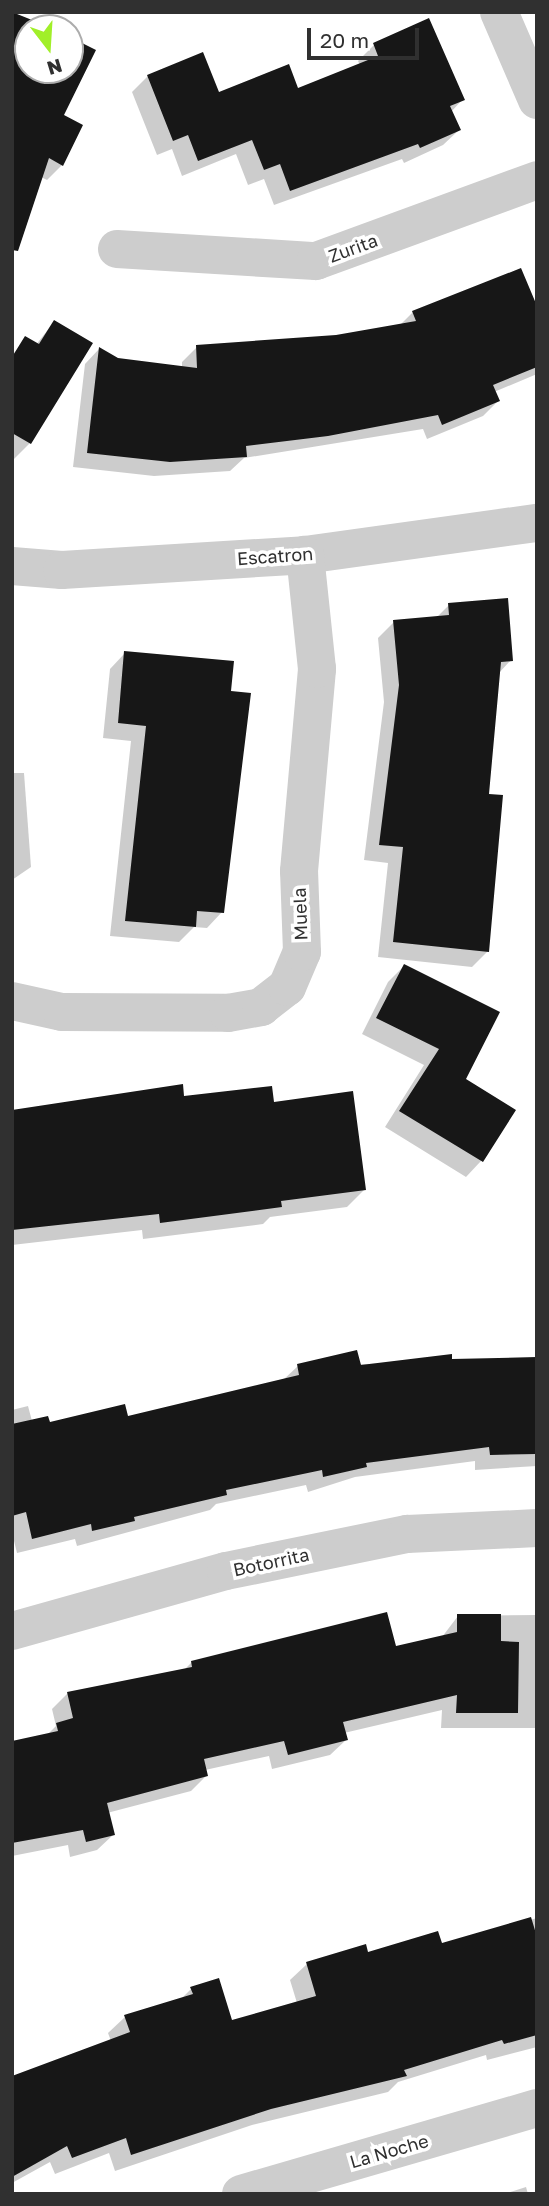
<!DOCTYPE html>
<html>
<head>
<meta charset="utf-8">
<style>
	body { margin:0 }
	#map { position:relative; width:549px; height:2206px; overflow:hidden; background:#fff; font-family:"Golos Text",sans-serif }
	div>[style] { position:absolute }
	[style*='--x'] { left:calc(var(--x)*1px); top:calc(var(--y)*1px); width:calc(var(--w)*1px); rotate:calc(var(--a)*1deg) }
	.shadow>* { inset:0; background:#0003 }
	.building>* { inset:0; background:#171717 }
	.street>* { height:38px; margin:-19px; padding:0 19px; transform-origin:19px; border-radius:19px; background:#cdcdcd }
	span { translate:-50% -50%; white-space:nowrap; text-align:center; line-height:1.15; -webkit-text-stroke:7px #fff; paint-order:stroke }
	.street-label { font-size:18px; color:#303030 }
	.frame { position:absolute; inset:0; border:14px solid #303030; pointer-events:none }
	.north { position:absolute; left:14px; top:14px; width:70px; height:70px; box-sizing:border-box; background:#fff; border:2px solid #acacac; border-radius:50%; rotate:163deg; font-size:19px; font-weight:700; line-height:28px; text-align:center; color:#303030 }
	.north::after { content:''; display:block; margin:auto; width:24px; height:32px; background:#a1ef29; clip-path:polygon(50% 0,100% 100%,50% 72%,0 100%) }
	.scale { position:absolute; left:307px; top:28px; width:112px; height:32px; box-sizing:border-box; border:4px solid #303030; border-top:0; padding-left:9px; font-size:21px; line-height:24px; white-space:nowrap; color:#303030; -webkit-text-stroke:5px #fff; paint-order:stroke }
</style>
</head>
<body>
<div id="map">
	<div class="shadow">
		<i style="clip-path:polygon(12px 12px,48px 28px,28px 28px,28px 70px,70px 70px,70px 57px,86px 65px,62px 116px,62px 165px,47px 180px,41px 177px)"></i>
		<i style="clip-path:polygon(428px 20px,463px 99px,451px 112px,459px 130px,443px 145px,404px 163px,402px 159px,274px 205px,264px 179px,248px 185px,236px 154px,182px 176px,172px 149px,157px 155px,132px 92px,148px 76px,202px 55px,218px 94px,297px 90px,360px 65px,358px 61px,374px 45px)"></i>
		<i style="clip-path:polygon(537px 310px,537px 374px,494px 392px,498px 401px,483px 416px,427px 439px,423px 429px,244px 458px,230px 471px,154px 476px,73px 467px,85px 364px,99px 349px,117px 360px,182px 368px,182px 362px,197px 347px,336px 337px,400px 325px,413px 312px)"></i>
		<i style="clip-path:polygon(54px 322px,30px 443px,12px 461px,12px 355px,20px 347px,24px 360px)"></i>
		<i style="clip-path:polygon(449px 605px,511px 660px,498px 674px,487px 796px,488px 951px,472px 967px,378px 957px,388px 863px,364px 860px,384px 702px,378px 638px,394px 622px,436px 618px)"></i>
		<i style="clip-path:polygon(125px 653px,222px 912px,207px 928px,194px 927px,179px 942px,110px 936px,131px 741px,103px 738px,110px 669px)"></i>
		<i style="clip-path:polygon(12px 773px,24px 773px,31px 867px,12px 880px)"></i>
		<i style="clip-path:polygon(404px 966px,464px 1080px,481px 1161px,466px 1177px,385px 1127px,424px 1065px,362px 1034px,388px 982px)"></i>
		<i style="clip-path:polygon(183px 1098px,364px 1190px,347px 1207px,270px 1217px,263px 1224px,143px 1239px,142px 1230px,12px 1245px,12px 1111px)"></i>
		<i style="clip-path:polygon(537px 1359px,537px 1466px,475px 1470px,475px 1461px,355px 1477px,308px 1492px,306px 1485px,216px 1504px,210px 1510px,77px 1546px,75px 1539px,17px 1553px,12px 1533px,12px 1410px,28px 1406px,32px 1421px,49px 1424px,127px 1418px,283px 1380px,298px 1366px)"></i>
		<i style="clip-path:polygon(537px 1615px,537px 1734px,535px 1728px,441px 1728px,442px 1710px,344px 1733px,346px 1740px,330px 1755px,272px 1769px,269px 1756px,205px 1770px,206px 1776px,191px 1791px,107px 1813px,113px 1835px,97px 1850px,70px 1857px,68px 1845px,12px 1856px,12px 1743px,46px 1736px,56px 1726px,52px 1709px,68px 1693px,184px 1670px,192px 1662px,394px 1648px,442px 1637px,458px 1616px)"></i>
		<i style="clip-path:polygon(537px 1918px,537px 2047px,487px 2060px,486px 2055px,398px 2082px,388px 2092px,252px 2125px,115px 2171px,109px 2153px,55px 2174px,50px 2162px,12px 2183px,12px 2078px,111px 2041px,108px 2033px,125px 2017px,180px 2000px,191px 1989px,231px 2022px,297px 2003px,290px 1980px,307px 1964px,441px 1945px)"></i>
		<i style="clip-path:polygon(526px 2187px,528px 2194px,504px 2194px)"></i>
	</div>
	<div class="building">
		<i style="clip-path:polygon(12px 12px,52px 28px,28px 28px,28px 70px,70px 70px,70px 37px,96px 50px,64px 115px,83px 125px,63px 166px,49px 158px,18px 251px,12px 250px)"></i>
		<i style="clip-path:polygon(429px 18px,465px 100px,450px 106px,461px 130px,420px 148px,418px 144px,290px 191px,280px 164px,264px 170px,252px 140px,198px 161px,188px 135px,173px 141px,147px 75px,203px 52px,219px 92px,289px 64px,298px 88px,378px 56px,373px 43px)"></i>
		<i style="clip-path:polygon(521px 268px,537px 306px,537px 367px,493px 385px,500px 401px,442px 425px,438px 415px,328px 436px,246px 446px,247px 457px,170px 462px,87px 453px,99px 347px,118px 358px,197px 368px,196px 345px,336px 335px,416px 321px,412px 311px)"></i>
		<i style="clip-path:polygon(54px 320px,93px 343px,31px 444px,12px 433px,12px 357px,25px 336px,39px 344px)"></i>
		<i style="clip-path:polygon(508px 598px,513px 661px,501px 662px,489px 794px,503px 795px,489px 952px,393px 942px,403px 847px,379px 845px,399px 685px,393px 620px,449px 615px,448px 603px)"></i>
		<i style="clip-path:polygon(124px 651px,234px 661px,231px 691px,251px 693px,224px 913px,197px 911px,196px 927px,125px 921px,146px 726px,118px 723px)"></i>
		<i style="clip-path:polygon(404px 964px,500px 1012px,466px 1079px,516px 1110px,483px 1162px,399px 1111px,439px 1049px,376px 1018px)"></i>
		<i style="clip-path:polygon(183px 1084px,184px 1096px,272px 1086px,274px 1102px,353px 1091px,366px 1190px,281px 1201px,282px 1207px,160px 1223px,159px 1214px,12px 1230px,12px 1110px)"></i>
		<i style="clip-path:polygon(357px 1350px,361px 1365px,452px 1354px,452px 1359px,537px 1357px,536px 1454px,490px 1455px,489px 1447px,366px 1463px,367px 1467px,323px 1477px,322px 1470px,226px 1490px,227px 1495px,134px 1517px,135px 1521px,92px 1531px,91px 1524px,32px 1539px,26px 1512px,12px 1516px,12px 1424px,48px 1416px,50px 1422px,125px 1404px,128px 1416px,299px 1375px,297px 1364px)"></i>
		<i style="clip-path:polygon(387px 1612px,396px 1646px,457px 1632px,457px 1614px,501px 1614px,501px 1641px,519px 1642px,518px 1713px,456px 1713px,457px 1695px,343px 1722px,348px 1740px,288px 1755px,284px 1741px,204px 1759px,208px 1776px,107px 1803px,115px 1835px,86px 1842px,83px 1830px,12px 1843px,12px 1741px,58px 1731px,56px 1723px,73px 1718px,67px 1692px,192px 1667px,191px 1661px)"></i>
		<i style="clip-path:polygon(531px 1917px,537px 1937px,537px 2035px,504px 2044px,502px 2040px,404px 2070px,407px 2076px,271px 2109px,131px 2155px,126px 2138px,72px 2158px,67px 2146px,12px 2177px,12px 2076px,130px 2032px,124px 2015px,193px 1994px,190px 1987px,219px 1978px,232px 2020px,316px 1996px,306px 1962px,366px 1944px,368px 1952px,438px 1931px,442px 1943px)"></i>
	</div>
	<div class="street">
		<i style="--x:499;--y:12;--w:96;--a:66.6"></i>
		<i style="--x:117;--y:249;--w:199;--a:3.5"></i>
		<i style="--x:316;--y:261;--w:235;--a:-20.1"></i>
		<i style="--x:12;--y:566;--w:50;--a:4.6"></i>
		<i style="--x:62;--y:570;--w:243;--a:-3.5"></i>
		<i style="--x:305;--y:555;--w:234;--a:-7.9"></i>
		<i style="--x:12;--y:1001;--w:51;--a:12.4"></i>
		<i style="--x:62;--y:1012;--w:166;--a:0.3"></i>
		<i style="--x:228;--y:1013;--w:34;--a:-10"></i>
		<i style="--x:261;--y:1007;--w:33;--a:-38"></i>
		<i style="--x:287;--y:987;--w:38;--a:-67"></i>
		<i style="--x:302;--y:952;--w:81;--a:-92.1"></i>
		<i style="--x:299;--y:871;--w:203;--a:-84.9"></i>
		<i style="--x:317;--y:669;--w:115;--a:-96"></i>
		<i style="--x:12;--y:1631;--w:222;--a:-15.7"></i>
		<i style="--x:226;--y:1571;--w:185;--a:-11.6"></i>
		<i style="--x:407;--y:1534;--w:130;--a:-2.6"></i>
		<i style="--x:241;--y:2194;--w:308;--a:-16.2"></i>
	</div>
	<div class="street-label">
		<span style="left:353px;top:248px;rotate:-20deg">Zurita</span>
		<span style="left:275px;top:556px;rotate:-4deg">Escatron</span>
		<span style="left:300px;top:914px;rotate:-92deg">Muela</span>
		<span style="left:271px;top:1562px;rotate:-12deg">Botorrita</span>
		<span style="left:389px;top:2151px;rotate:-16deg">La Noche</span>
	</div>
	<div class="frame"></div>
	<div class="north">N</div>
	<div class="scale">20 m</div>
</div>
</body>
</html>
